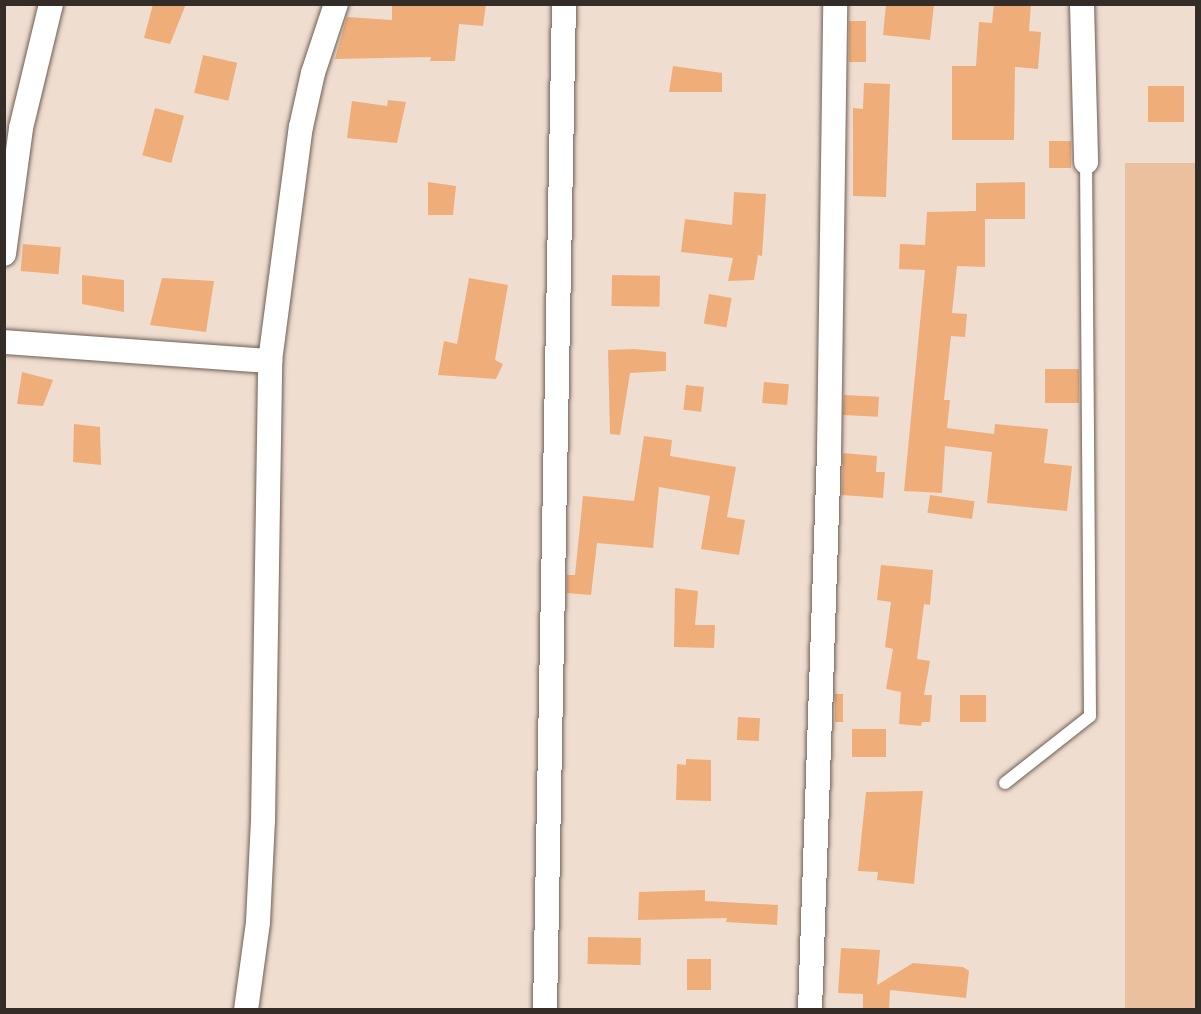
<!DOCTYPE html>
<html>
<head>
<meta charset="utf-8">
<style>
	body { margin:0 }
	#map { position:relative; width:1201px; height:1014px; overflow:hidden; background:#efddd0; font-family:"Public Sans",sans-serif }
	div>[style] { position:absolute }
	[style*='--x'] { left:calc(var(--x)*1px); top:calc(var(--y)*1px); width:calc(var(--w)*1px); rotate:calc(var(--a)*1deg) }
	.green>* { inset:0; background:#ebc09f; transform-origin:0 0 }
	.building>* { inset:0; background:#efae79; transform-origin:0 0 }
	.roads { filter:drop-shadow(0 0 2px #6e5f54) drop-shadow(0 0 2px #6e5f54) }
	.service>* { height:12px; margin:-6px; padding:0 6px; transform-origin:6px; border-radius:6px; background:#fff }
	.minor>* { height:24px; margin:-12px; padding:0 12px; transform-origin:12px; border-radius:12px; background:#fff }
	span { translate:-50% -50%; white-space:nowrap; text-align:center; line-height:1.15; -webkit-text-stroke:4.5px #fcebdd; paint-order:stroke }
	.frame { position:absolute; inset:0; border:6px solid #332c27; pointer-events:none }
</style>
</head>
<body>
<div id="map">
	<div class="green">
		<i style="left:1196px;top:163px;width:846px;height:71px;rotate:90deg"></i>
	</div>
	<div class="building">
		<i style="clip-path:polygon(153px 4px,186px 4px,170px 44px,144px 38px)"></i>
		<i style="clip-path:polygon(392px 4px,486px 4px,483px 26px,459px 24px,455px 61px,430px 61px,431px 57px,335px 59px,347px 17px,392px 20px)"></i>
		<i style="clip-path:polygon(886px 4px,934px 4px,930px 40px,883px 35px)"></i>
		<i style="clip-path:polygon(994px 4px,1031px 4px,1029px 31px,1041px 32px,1038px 69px,1015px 67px,1014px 140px,952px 140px,952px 66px,976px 66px,979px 22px,992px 23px)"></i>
		<i style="left:849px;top:21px;width:17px;height:41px"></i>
		<i style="left:203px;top:55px;width:35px;height:39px;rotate:13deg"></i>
		<i style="clip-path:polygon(673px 66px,722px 73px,722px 92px,669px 92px)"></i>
		<i style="clip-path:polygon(864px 83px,890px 84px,886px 197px,853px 196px,853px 108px,863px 109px)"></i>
		<i style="left:1184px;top:86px;width:36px;height:36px;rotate:90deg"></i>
		<i style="clip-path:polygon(388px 100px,406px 102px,397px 143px,347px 138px,352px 101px,387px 106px)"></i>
		<i style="left:155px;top:108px;width:30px;height:49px;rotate:15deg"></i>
		<i style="left:1049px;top:141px;width:22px;height:27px"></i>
		<i style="clip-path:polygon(428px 182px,456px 186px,453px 215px,428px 215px)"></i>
		<i style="clip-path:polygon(1025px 182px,1025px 219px,985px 219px,985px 267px,957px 266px,952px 313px,967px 314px,965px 337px,951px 336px,944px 400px,950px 400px,947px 428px,994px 434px,995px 424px,1048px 429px,1044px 463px,1072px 466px,1067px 511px,987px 503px,992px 452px,945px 446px,942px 493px,904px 491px,925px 270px,899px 269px,900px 244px,925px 245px,927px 212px,976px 211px,976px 183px)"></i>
		<i style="clip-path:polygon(734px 192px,766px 194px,762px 256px,758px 255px,754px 280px,728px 281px,733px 258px,681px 252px,685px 219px,732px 225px)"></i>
		<i style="left:23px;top:244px;width:38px;height:27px;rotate:5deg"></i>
		<i style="clip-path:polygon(82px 275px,124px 280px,124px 312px,82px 304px)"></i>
		<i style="left:612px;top:275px;width:48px;height:31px;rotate:1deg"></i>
		<i style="clip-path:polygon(162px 278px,214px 281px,206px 332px,150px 325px)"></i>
		<i style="clip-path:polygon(469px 278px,508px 285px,495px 360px,503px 364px,496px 379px,438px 375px,444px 341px,457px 344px)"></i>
		<i style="left:709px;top:294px;width:23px;height:30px;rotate:10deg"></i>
		<i style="clip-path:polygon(634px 349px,666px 352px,666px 371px,630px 373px,620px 435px,610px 434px,608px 350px)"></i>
		<i style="left:1045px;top:369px;width:34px;height:34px"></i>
		<i style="clip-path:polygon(22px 372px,53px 380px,43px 406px,17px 404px)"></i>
		<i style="left:764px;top:382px;width:25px;height:21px;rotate:5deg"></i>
		<i style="left:686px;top:385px;width:18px;height:25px;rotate:6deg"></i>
		<i style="left:844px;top:395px;width:35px;height:20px;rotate:3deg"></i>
		<i style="clip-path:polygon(74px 424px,100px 427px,101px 465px,73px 462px)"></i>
		<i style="clip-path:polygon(644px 436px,672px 440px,670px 456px,736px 467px,727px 517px,745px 520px,739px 555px,701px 549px,710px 496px,659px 487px,653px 548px,597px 543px,591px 595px,567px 593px,567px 575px,575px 575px,583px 496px,634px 501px)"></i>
		<i style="clip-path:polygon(843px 453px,877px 456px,876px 472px,885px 472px,883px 498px,842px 495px)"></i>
		<i style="left:930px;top:495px;width:45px;height:18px;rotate:8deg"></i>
		<i style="clip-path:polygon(881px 565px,933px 570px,930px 605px,924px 604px,917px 659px,930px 661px,924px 695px,932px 695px,930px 722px,922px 722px,921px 726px,899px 724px,901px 692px,886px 689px,893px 649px,885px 647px,891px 602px,877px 600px)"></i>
		<i style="clip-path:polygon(675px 588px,698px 591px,695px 625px,715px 625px,714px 648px,674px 647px)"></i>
		<i style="left:835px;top:694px;width:8px;height:28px"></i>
		<i style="left:960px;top:695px;width:26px;height:27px"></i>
		<i style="left:738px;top:717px;width:22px;height:23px;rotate:3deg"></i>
		<i style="left:852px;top:729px;width:34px;height:28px"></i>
		<i style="clip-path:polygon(686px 759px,711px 760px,711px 801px,676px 800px,677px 764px,686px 765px)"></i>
		<i style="clip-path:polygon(923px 791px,914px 884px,877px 880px,878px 872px,858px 871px,866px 792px)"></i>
		<i style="clip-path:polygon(705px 890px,705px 901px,778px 905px,777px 925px,726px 922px,727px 918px,638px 920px,639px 892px)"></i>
		<i style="left:588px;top:937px;width:53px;height:27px;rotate:1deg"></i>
		<i style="clip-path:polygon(841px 948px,880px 950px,877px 985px,913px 963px,963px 967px,969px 971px,966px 998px,890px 990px,889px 1010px,863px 1010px,863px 994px,838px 993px)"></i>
		<i style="left:687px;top:959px;width:24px;height:31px"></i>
	</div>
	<div class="roads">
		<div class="service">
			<i style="--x:1005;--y:783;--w:108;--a:-38.2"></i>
			<i style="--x:1090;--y:716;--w:554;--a:-90.41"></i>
		</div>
		<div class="minor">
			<i style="--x:1082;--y:4;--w:158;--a:88.5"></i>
			<i style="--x:4;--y:254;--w:127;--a:-82.3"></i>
			<i style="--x:21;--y:128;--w:128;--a:-76.4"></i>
			<i style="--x:4;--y:342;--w:267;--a:4.1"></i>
			<i style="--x:246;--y:1010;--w:89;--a:-82.2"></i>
			<i style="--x:258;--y:922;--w:101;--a:-87.2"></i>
			<i style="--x:263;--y:821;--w:460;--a:-89.1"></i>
			<i style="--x:270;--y:361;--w:236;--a:-82.5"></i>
			<i style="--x:301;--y:127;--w:55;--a:-77.5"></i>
			<i style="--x:313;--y:73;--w:73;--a:-71.6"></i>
			<i style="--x:545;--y:1010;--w:1006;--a:-88.92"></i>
			<i style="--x:810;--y:1010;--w:558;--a:-88.05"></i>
			<i style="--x:829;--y:452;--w:448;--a:-89.2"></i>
		</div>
	</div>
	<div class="frame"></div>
</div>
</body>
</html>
